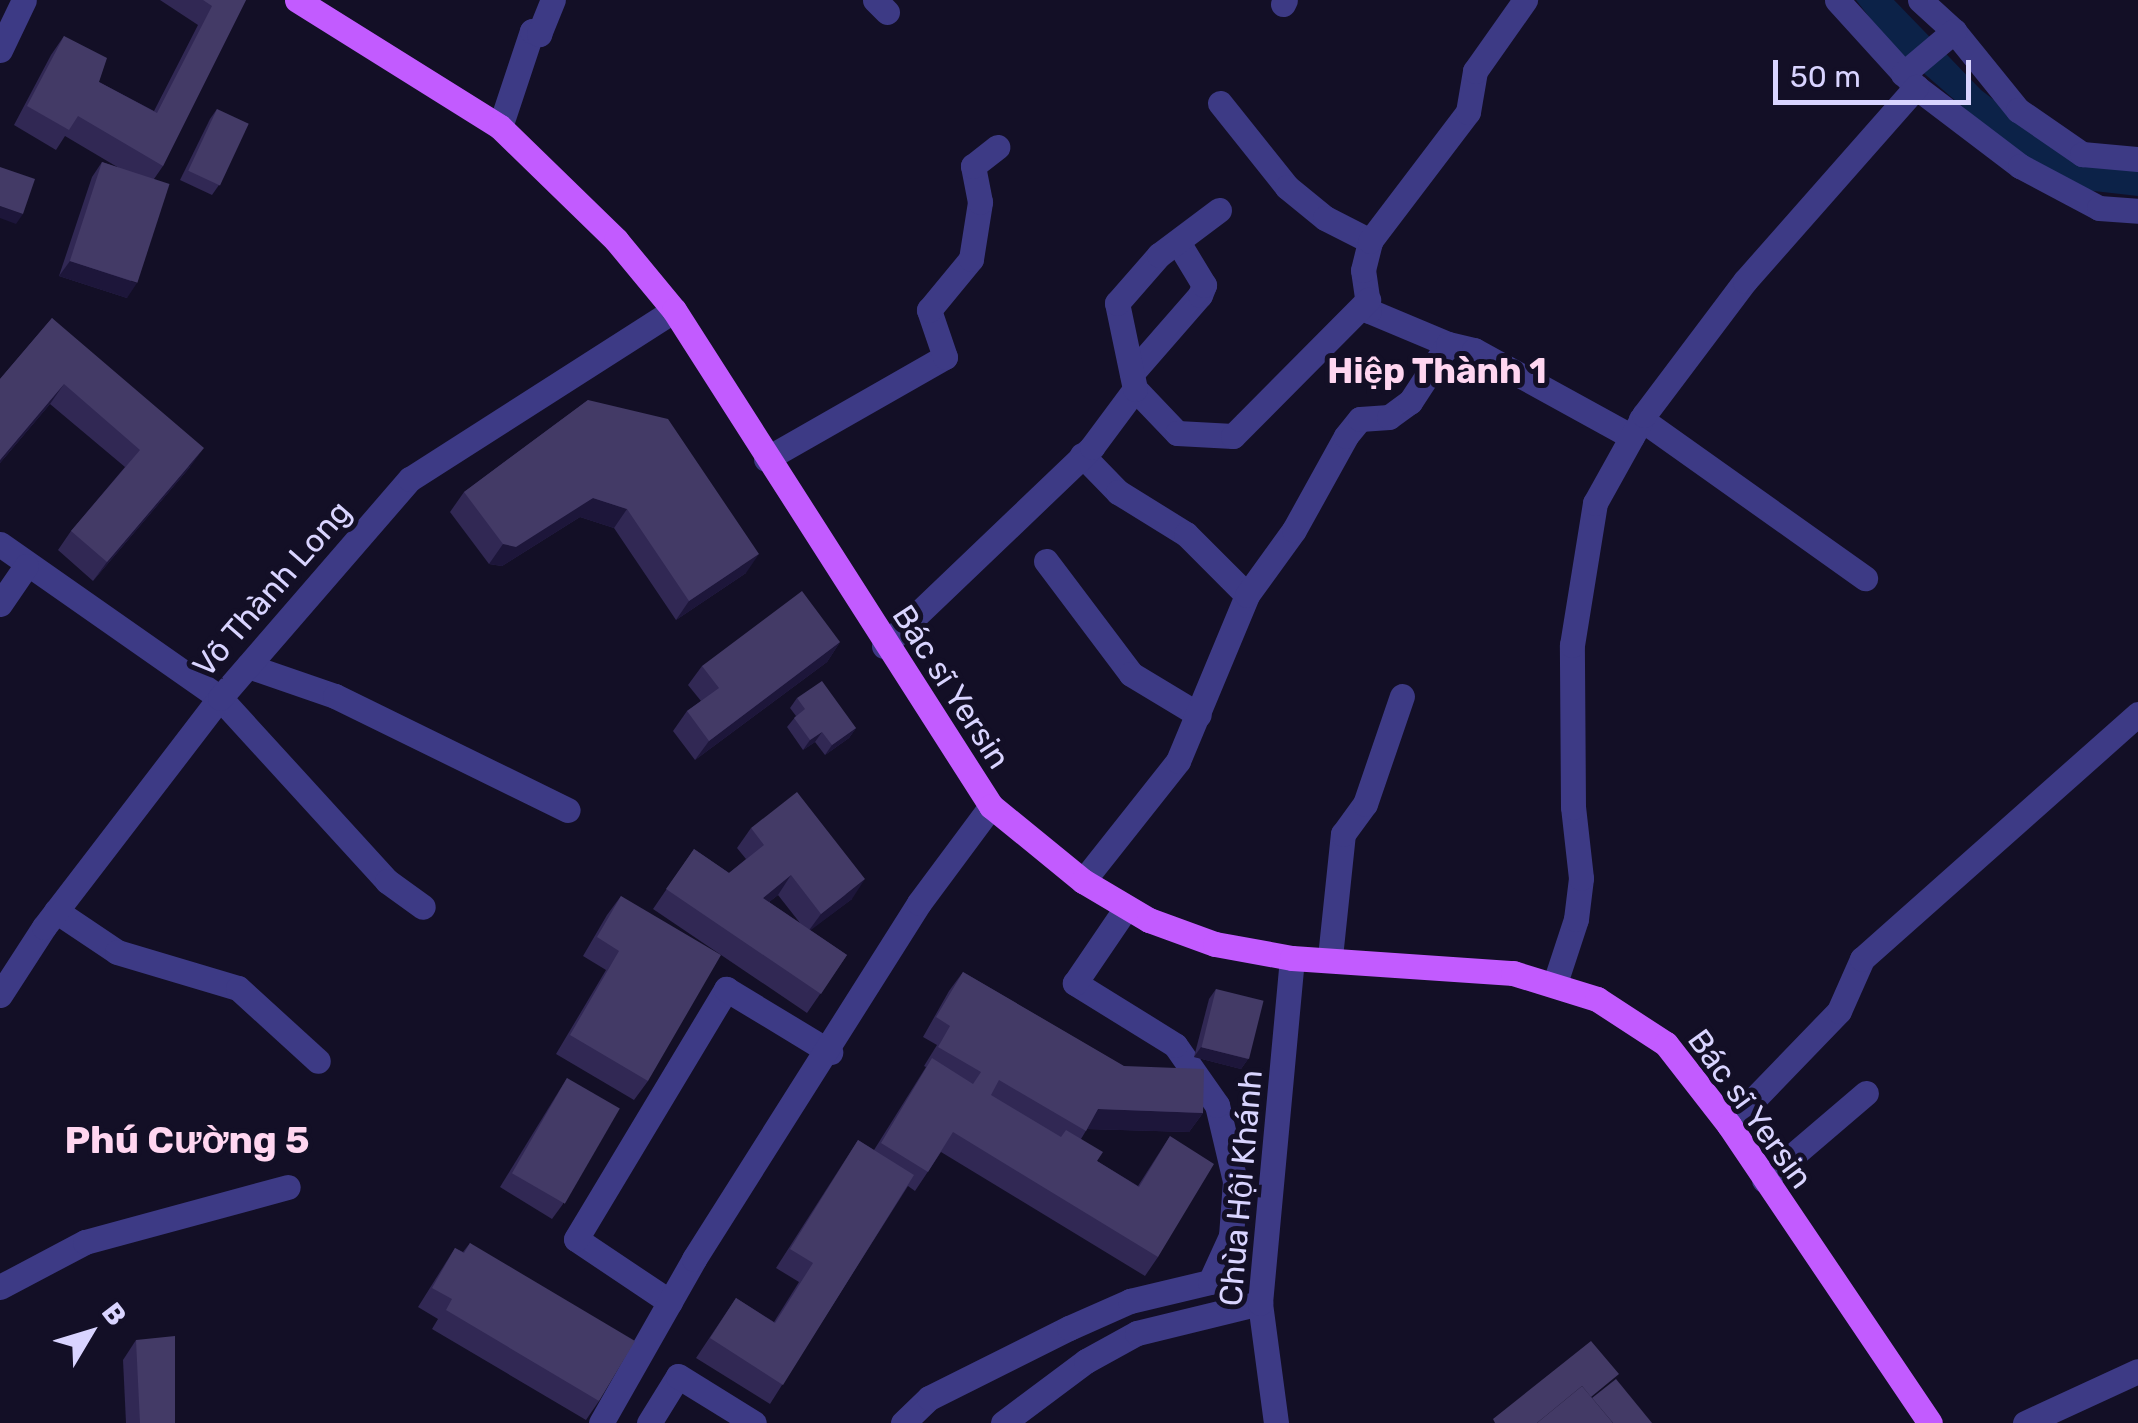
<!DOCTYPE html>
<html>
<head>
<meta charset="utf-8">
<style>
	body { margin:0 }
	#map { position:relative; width:2138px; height:1423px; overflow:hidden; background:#130f26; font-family:Rubik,sans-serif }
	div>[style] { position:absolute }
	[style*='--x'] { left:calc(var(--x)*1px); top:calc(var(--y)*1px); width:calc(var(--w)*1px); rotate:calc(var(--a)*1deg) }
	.water>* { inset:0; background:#0c2248 }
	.minor>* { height:25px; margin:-12.5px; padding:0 12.5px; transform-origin:12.5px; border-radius:12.5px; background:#3d3a85 }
	.major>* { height:25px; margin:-12.5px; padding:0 12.5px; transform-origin:12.5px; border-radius:12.5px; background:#c25bff }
	.wall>* { inset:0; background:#312854 }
	.shaded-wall>* { inset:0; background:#1d163a }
	.building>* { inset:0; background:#433a66; transform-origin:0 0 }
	span { translate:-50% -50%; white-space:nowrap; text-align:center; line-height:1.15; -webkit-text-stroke:10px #130f26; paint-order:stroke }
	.street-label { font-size:32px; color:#d9d4ff }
	.neighbourhood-label { font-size:35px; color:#ffd6f0; font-weight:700 }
	.quarter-label { font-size:38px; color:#ffd6f0; font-weight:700 }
	.north { position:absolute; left:40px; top:1283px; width:100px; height:100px; -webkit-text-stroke:8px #130f26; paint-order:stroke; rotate:52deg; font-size:28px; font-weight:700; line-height:40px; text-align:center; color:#d9d4ff }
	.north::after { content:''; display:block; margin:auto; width:35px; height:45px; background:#d9d4ff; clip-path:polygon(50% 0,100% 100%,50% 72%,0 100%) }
	.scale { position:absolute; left:1773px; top:60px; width:198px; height:45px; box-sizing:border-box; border:5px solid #d9d4ff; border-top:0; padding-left:12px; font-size:30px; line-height:35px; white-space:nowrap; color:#d9d4ff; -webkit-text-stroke:8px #130f26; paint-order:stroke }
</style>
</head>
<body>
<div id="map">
	<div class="water">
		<i style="clip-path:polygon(1856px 0,1894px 0,1981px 90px,2058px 149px,2138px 171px,2138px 196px,2085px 190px,2009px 147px,1890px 44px)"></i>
	</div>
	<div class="minor">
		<i style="--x:875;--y:0;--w:17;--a:45"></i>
		<i style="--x:1837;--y:0;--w:118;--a:47.8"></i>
		<i style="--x:1916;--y:87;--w:131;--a:37.2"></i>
		<i style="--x:2020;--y:166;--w:89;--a:28"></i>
		<i style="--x:2099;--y:208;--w:39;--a:4"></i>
		<i style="--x:1920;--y:0;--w:46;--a:42.4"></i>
		<i style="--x:1954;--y:31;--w:102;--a:51"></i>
		<i style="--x:2018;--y:110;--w:78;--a:34.5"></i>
		<i style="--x:2082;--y:154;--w:56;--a:5.1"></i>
		<i style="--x:1283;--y:4;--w:4;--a:-63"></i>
		<i style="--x:0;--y:50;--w:55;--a:-64.4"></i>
		<i style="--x:1903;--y:74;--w:67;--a:-40.1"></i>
		<i style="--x:1220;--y:103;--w:107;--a:51.4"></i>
		<i style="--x:1287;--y:187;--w:49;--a:39.2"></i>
		<i style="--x:1325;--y:218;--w:51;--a:27.1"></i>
		<i style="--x:500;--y:127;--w:101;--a:-71.6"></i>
		<i style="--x:532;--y:31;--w:8;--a:23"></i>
		<i style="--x:539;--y:34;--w:37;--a:-68"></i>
		<i style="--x:1448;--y:344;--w:86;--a:-157.3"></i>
		<i style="--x:1369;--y:311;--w:41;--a:-98.3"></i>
		<i style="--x:1363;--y:270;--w:30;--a:-76"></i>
		<i style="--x:1370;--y:241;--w:162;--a:-52.8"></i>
		<i style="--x:1468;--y:112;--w:42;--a:-80.3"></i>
		<i style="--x:1475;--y:71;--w:87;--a:-54.8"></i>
		<i style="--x:1132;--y:373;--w:103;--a:-48.9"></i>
		<i style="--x:1200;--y:295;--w:11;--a:-68"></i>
		<i style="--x:1204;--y:285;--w:50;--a:-121.2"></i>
		<i style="--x:1135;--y:389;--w:61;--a:46.3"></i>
		<i style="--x:1177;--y:433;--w:56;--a:3.1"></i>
		<i style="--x:1233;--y:436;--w:192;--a:-45.2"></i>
		<i style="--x:1641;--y:419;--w:275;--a:35.4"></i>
		<i style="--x:1082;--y:455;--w:52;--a:45.8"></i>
		<i style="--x:1118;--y:492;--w:80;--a:31.7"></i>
		<i style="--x:1186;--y:534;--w:86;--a:45"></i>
		<i style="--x:766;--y:459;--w:206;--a:-29.7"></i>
		<i style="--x:945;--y:357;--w:50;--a:-108.8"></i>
		<i style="--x:929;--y:310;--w:66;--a:-50.5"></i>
		<i style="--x:971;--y:259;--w:58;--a:-81"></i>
		<i style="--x:980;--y:202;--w:37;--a:-101"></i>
		<i style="--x:973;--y:166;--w:31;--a:-38"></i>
		<i style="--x:0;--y:544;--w:269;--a:35"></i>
		<i style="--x:220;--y:698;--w:248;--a:47.6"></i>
		<i style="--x:387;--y:881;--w:44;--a:35.8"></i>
		<i style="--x:1046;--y:561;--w:141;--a:53"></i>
		<i style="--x:1131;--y:674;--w:79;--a:31.1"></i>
		<i style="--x:0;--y:604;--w:46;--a:-55.6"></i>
		<i style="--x:884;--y:646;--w:288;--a:-43.7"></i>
		<i style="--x:1092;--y:447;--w:72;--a:-53.4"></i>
		<i style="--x:1135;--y:389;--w:88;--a:-101.8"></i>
		<i style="--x:1117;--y:303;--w:64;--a:-48.8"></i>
		<i style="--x:1159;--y:255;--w:75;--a:-36.9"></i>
		<i style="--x:248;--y:666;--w:92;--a:19"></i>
		<i style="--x:335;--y:696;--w:259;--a:26.1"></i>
		<i style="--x:1083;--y:881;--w:153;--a:-51.6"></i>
		<i style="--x:1178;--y:761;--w:180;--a:-67.4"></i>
		<i style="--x:1247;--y:595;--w:80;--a:-54.1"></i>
		<i style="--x:1294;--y:530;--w:107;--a:-61"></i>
		<i style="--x:1346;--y:436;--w:22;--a:-51"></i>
		<i style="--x:1360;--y:419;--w:29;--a:-4"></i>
		<i style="--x:1389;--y:417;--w:26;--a:-36"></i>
		<i style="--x:1410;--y:402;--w:69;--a:-56.8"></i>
		<i style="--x:1448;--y:344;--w:27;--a:13"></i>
		<i style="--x:1474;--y:350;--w:180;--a:28.8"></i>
		<i style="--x:56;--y:911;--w:73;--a:33.9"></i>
		<i style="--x:117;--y:952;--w:126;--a:16.6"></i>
		<i style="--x:238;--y:988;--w:108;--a:42.4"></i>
		<i style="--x:1330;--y:957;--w:124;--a:-84"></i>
		<i style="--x:1343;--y:834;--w:37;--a:-54"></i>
		<i style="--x:1365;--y:804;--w:114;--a:-71.1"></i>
		<i style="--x:1555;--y:983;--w:67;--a:-71.8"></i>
		<i style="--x:1576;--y:919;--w:41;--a:-83"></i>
		<i style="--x:1581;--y:878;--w:71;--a:-96.4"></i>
		<i style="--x:1573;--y:807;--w:162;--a:-90.4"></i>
		<i style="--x:1572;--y:645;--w:144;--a:-80.8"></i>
		<i style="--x:1595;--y:503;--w:101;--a:-60.9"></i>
		<i style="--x:1644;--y:415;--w:168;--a:-53"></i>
		<i style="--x:1745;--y:281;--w:259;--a:-48.6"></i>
		<i style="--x:0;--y:995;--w:81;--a:-57.1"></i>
		<i style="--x:44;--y:927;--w:289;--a:-52.5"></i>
		<i style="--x:220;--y:698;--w:290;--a:-49.1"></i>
		<i style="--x:410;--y:479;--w:313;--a:-32.6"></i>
		<i style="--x:1729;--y:1125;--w:158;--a:-46"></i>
		<i style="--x:1839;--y:1011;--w:57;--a:-66.1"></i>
		<i style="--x:1862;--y:959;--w:369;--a:-41.6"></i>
		<i style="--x:1764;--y:1180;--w:134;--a:-40.5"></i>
		<i style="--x:0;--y:1287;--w:96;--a:-27.9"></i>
		<i style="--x:85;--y:1242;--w:210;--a:-15.2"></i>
		<i style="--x:670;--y:1302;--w:113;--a:-146.2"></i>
		<i style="--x:576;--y:1239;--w:292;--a:-59"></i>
		<i style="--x:726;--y:989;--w:122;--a:31.2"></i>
		<i style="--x:601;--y:1423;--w:189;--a:-60.4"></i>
		<i style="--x:694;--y:1259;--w:421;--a:-57.7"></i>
		<i style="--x:919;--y:903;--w:121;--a:-53.4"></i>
		<i style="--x:649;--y:1423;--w:55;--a:-58.3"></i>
		<i style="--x:678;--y:1376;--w:89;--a:31.7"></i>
		<i style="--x:903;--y:1423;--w:36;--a:-44"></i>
		<i style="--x:929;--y:1398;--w:157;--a:-26.6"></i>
		<i style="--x:1069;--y:1328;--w:67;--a:-23.9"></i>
		<i style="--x:1130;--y:1301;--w:82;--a:-13.4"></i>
		<i style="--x:1210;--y:1282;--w:51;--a:-65.5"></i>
		<i style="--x:1231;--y:1236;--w:55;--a:-85.8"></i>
		<i style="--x:1235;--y:1181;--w:78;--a:-103.3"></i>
		<i style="--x:1217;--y:1105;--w:73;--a:-125"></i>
		<i style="--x:1175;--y:1045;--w:118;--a:-148.2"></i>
		<i style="--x:1075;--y:983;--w:91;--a:-55.8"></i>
		<i style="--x:1003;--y:1423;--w:104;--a:-36.8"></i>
		<i style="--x:1086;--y:1361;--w:58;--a:-28.8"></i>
		<i style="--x:1137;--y:1333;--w:127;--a:-13.7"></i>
		<i style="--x:1276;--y:1423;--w:121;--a:-97.6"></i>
		<i style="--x:1260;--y:1303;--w:346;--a:-84.7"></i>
		<i style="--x:2025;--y:1423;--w:124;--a:-24.7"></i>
	</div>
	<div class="major">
		<i style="--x:297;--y:0;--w:239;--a:32"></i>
		<i style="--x:500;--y:127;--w:162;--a:44.2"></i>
		<i style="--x:616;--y:240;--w:91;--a:50.4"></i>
		<i style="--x:674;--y:310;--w:589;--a:57.42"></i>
		<i style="--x:991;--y:806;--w:119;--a:39.2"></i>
		<i style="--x:1083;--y:881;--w:77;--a:30.6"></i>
		<i style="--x:1149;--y:920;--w:70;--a:20"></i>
		<i style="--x:1215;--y:944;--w:78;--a:10.3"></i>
		<i style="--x:1292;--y:958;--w:222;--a:3.9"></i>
		<i style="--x:1513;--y:973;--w:88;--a:17.2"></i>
		<i style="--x:1597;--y:999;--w:82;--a:33.1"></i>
		<i style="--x:1666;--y:1044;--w:103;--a:52.1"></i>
		<i style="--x:1729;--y:1125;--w:359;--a:56"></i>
	</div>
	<div class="wall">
		<i style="clip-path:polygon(160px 0,246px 0,163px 166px,154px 179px,127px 298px,59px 276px,92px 177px,102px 162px,119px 168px,65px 136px,56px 150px,14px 125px,51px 55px,64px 36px,99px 82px,154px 111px,198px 25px)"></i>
		<i style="clip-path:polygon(217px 109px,219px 185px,212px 195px,180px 180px,210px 119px)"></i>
		<i style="clip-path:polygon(52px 318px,190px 467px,93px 581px,58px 550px,71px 531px,125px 467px,50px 404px,0 463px,0 379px)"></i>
		<i style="clip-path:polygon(588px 400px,746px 573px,676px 620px,614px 528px,580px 517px,502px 566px,489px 564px,450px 512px,464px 492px)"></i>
		<i style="clip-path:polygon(840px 642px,827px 662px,695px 760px,673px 731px,687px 711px,701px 701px,688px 685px,702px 666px)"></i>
		<i style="clip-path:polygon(797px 698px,856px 728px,849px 738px,825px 755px,815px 742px,803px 750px,787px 727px,796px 716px,790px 708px)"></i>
		<i style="clip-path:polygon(evenodd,751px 828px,852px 899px,810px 930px,847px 955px,807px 1013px,653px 909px,694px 849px,729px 873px,746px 859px,737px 848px,751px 828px,778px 895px,800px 923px,769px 902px,778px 895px)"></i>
		<i style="clip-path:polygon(621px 896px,648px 1081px,634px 1100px,556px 1054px,606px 970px,583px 956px,607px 915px)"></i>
		<i style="clip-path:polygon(963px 972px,1203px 1113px,1189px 1132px,1087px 1129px,1081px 1139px,1097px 1161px,1138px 1186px,1170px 1136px,1158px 1257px,1145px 1276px,941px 1152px,915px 1191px,908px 1186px,770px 1404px,696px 1358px,736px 1298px,774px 1322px,799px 1282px,776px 1268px,858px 1140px,874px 1150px,926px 1067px,924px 1066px,937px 1045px,923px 1037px,949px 991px)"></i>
		<i style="clip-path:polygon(1216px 989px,1248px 1059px,1241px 1069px,1194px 1057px,1209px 999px)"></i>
		<i style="clip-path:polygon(567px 1078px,563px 1204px,552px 1219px,500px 1187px)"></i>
		<i style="clip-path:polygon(470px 1243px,599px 1401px,586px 1420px,432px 1329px,438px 1319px,418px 1307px,455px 1248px,463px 1252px)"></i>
		<i style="clip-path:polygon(136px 1340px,175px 1423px,126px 1423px,123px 1360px)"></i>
	</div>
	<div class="shaded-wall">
		<i style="clip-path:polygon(0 206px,23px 214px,16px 224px,0 218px)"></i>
		<i style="clip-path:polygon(70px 261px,137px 283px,127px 298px,59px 276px)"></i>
		<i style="clip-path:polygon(64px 384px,50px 404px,0 463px,0 460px)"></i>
		<i style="clip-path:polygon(204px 448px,190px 467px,93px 581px,107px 562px)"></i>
		<i style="clip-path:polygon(593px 498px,627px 509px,614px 528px,580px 517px,502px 566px,489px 564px,503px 544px)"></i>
		<i style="clip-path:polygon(759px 554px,746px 573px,676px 620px,689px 601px)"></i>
		<i style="clip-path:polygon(840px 642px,827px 662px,695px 760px,709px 741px)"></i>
		<i style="clip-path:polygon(856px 728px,849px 738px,825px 755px,832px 745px)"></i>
		<i style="clip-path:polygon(822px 732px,815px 742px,803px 750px,810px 740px)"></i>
		<i style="clip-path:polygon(791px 875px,778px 895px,749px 917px,763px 898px)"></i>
		<i style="clip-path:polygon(865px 879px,852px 899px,807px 933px,821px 914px)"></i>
		<i style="clip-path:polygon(1201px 1047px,1248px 1059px,1241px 1069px,1194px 1057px)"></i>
		<i style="clip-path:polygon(1098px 1109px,1203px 1113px,1189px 1132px,1085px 1129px)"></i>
	</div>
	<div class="building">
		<i style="clip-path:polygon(203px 0,246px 0,163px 166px,78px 116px,69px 130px,27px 106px,64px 36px,107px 58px,99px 82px,157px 113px,212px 6px)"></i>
		<i style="left:217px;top:109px;width:35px;height:68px;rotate:25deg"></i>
		<i style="left:102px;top:162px;width:71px;height:104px;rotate:18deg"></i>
		<i style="clip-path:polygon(0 167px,35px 179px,23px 214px,0 206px)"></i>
		<i style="clip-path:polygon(52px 318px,204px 448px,107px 562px,71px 531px,140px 450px,64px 384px,0 460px,0 379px)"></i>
		<i style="clip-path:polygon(588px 400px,668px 419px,759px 554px,689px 601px,627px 509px,593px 498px,516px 547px,503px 544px,464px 492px)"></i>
		<i style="clip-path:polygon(802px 591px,840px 642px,709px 741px,687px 711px,719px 688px,702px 666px)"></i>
		<i style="clip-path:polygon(822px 681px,856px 728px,832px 745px,822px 732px,810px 740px,794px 718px,805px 709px,797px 698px)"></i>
		<i style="clip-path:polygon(797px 792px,865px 879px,821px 914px,791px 875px,763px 898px,847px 955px,821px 994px,666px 889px,694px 849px,729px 873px,764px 845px,751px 828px)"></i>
		<i style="clip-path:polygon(621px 896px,721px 955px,648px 1081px,570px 1035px,619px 951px,597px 937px)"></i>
		<i style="clip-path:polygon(963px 972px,1124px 1066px,1204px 1069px,1203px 1113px,1098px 1109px,1086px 1131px,999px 1080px,991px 1095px,1061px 1137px,1066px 1130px,1103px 1152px,1097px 1161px,1139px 1187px,1170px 1136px,1214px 1164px,1158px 1257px,953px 1132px,928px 1172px,881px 1143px,932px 1058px,973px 1084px,981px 1072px,938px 1047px,950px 1026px,936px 1017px)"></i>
		<i style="left:1216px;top:989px;width:49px;height:60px;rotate:14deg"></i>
		<i style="left:567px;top:1078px;width:61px;height:110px;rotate:30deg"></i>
		<i style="clip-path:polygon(858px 1140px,914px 1175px,783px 1385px,710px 1338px,736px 1298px,775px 1323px,813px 1263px,790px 1249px)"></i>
		<i style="clip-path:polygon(470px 1243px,635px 1341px,599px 1401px,446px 1310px,452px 1299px,432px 1288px,455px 1248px,464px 1253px)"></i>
		<i style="clip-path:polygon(175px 1336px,175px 1423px,140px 1423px,136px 1340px)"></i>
		<i style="clip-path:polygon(1591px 1341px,1619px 1374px,1591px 1397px,1582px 1386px,1537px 1423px,1495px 1423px,1493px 1419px)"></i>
		<i style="clip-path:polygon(1616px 1379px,1652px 1423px,1613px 1423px,1592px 1398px)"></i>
		<i style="clip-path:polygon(1582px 1386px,1613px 1423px,1537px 1423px)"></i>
	</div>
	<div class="street-label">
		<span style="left:272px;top:589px;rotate:-49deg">Võ Thành Long</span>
		<span style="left:951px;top:687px;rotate:57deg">Bác sĩ Yersin</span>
		<span style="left:1750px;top:1109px;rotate:54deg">Bác sĩ Yersin</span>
		<span style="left:1241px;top:1188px;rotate:-85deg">Chùa Hội Khánh</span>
	</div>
	<div class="neighbourhood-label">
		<span style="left:1437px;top:371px">Hiệp Thành 1</span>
	</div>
	<div class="quarter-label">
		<span style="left:187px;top:1141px">Phú Cường 5</span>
	</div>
	<div class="north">B</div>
	<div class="scale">50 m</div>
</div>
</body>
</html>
